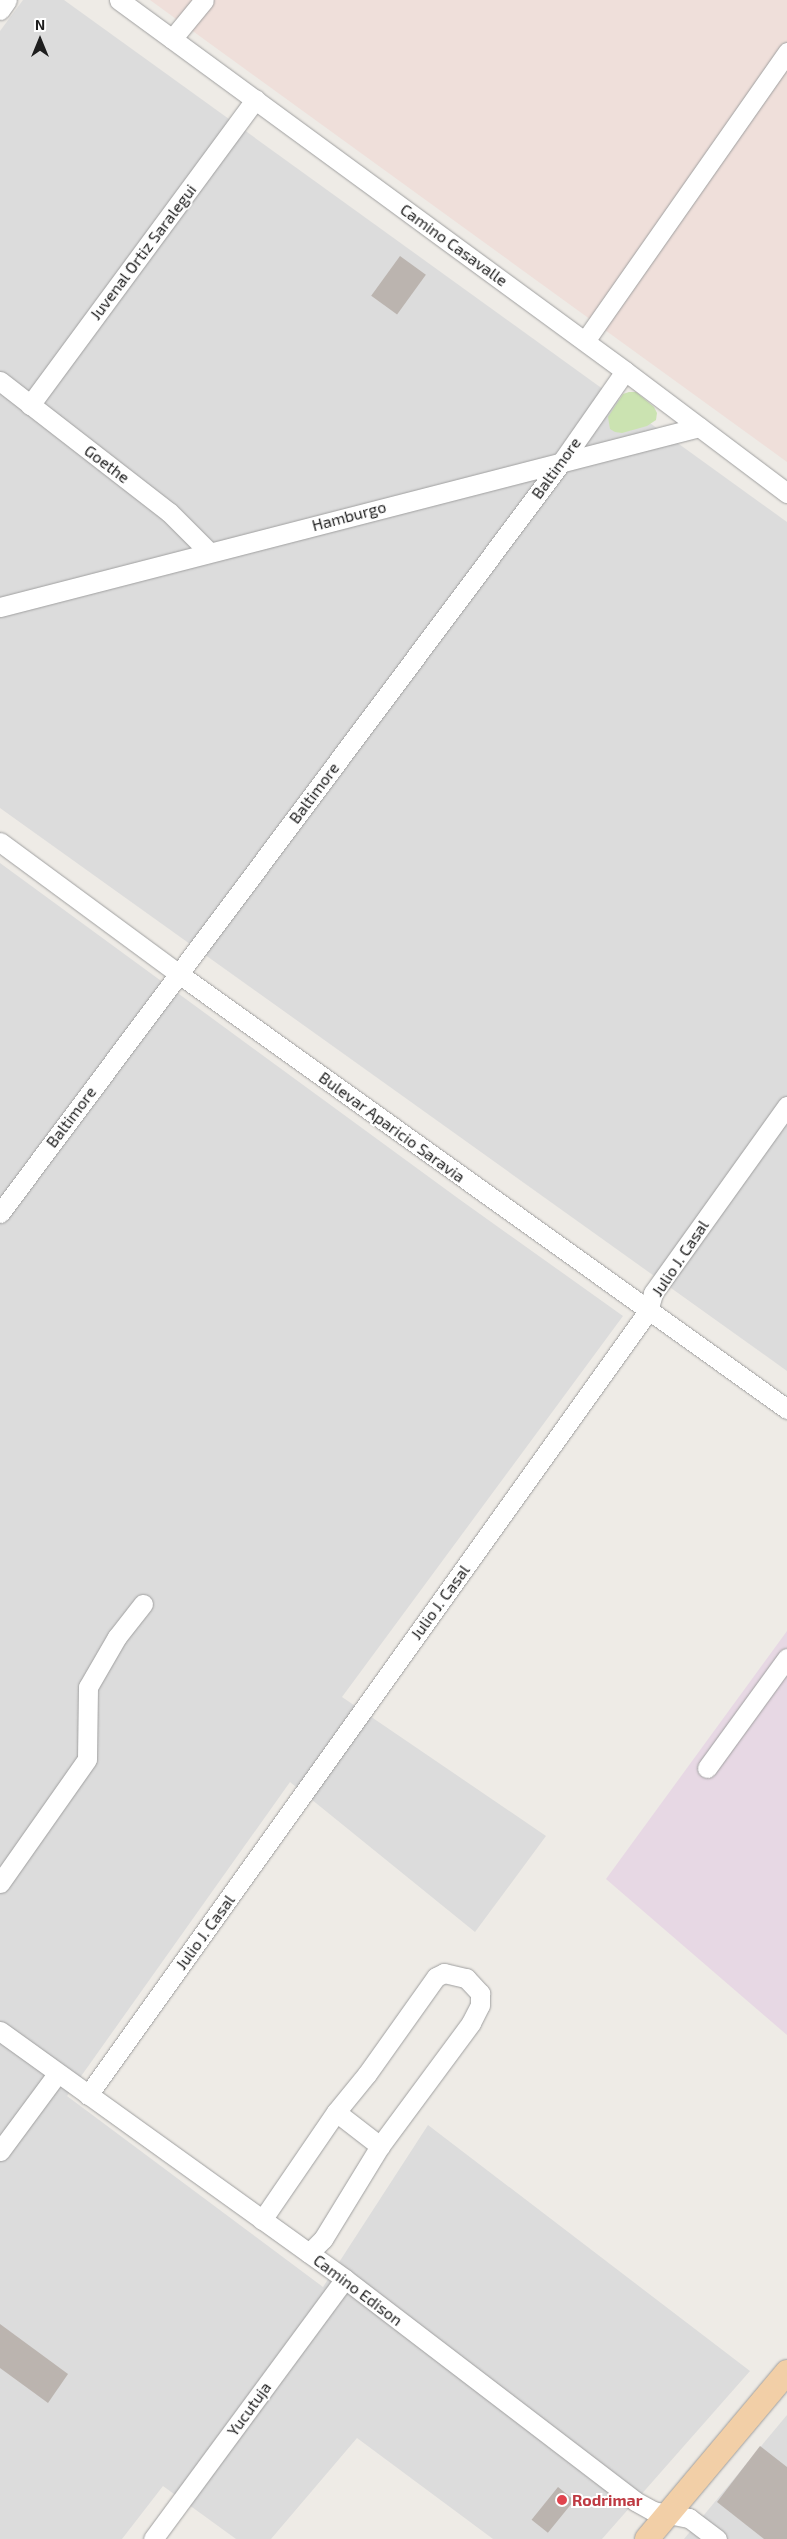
<!DOCTYPE html>
<html>
<head>
<meta charset="utf-8">
<style>
	body { margin:0 }
	#map { position:relative; width:787px; height:2539px; overflow:hidden; background:#eeebe6; font-family:"Exo 2",sans-serif }
	div>[style] { position:absolute }
	[style*='--x'] { left:calc(var(--x)*1px); top:calc(var(--y)*1px); width:calc(var(--w)*1px); rotate:calc(var(--a)*1deg) }
	.residential>* { inset:0; background:#dcdcdc }
	.industrial>* { inset:0; background:#e7d8e4 }
	.military>* { inset:0; background:#efdfda }
	.grass>* { inset:0; background:#cbe3b1 }
	.building>* { inset:0; background:#bbb4af; transform-origin:0 0 }
	.roads { filter:drop-shadow(0 0 1px #9f9f9f) drop-shadow(0 0 1px #9f9f9f) }
	.minor>* { height:19px; margin:-9.5px; padding:0 9.5px; transform-origin:9.5px; border-radius:9.5px; background:#fff }
	.major>* { height:24px; margin:-12px; padding:0 12px; transform-origin:12px; border-radius:12px; background:#f2cfa7 }
	.dots>* { width:14px; height:14px; translate:-50% -50%; box-sizing:border-box; border:2px solid #fff; border-radius:50% }
	span { translate:-50% -50%; white-space:nowrap; text-align:center; line-height:1.15; -webkit-text-stroke:4px #fff; paint-order:stroke }
	.street-label { font-size:16px; color:#1e1e1e }
	.health-label { font-size:16px; color:#be3a42; font-weight:700 }
	.left { translate:0 -50%; text-align:left }
	.north { position:absolute; left:15px; top:15px; width:50px; height:50px; -webkit-text-stroke:4px #fff; paint-order:stroke; rotate:0deg; font-size:14px; font-weight:700; line-height:20px; text-align:center; color:#1e1e1e }
	.north::after { content:''; display:block; margin:auto; width:18px; height:22px; background:#1e1e1e; clip-path:polygon(50% 0,100% 100%,50% 72%,0 100%) }
</style>
</head>
<body>
<div id="map">
	<div class="residential">
		<i style="clip-path:polygon(23px 0,64px 0,787px 522px,787px 1371px,0 808px,0 31px)"></i>
		<i style="clip-path:polygon(0 863px,459px 1199px,623px 1316px,342px 1697px,546px 1836px,475px 1932px,290px 1782px,67px 2096px,323px 2287px,428px 2125px,750px 2371px,602px 2539px,493px 2539px,357px 2438px,271px 2539px,236px 2539px,163px 2486px,122px 2539px,0 2539px)"></i>
		<i style="clip-path:polygon(787px 2415px,787px 2539px,684px 2539px)"></i>
	</div>
	<div class="industrial">
		<i style="clip-path:polygon(787px 1631px,787px 2035px,606px 1879px)"></i>
	</div>
	<div class="military">
		<i style="clip-path:polygon(150px 0,787px 0,787px 462px)"></i>
	</div>
	<div class="grass">
		<i style="clip-path:polygon(629px 392px,636px 392px,654px 407px,657px 413px,656px 420px,647px 426px,622px 433px,615px 432px,610px 429px,608px 417px,623px 394px)"></i>
	</div>
	<div class="building">
		<i style="left:400px;top:256px;width:32px;height:49px;rotate:36deg"></i>
		<i style="clip-path:polygon(0 2324px,68px 2374px,48px 2403px,0 2368px)"></i>
		<i style="clip-path:polygon(760px 2446px,787px 2467px,787px 2539px,764px 2539px,717px 2502px)"></i>
		<i style="left:558px;top:2487px;width:21px;height:42px;rotate:39deg"></i>
	</div>
	<div class="roads">
		<div class="minor">
			<i style="--x:119;--y:0;--w:627;--a:36.25"></i>
			<i style="--x:625;--y:371;--w:203;--a:37"></i>
			<i style="--x:0;--y:10;--w:12;--a:-55"></i>
			<i style="--x:172;--y:39;--w:50;--a:-50.6"></i>
			<i style="--x:585;--y:341;--w:353;--a:-55"></i>
			<i style="--x:0;--y:381;--w:214;--a:37.8"></i>
			<i style="--x:169;--y:512;--w:57;--a:45"></i>
			<i style="--x:30;--y:405;--w:380;--a:-53.6"></i>
			<i style="--x:0;--y:607;--w:722;--a:-14.44"></i>
			<i style="--x:0;--y:842;--w:222;--a:36.4"></i>
			<i style="--x:179;--y:974;--w:748;--a:35.58"></i>
			<i style="--x:0;--y:1213;--w:940;--a:-53.22"></i>
			<i style="--x:563;--y:460;--w:108;--a:-55.1"></i>
			<i style="--x:707;--y:1768;--w:136;--a:-54"></i>
			<i style="--x:0;--y:1883;--w:151;--a:-54.9"></i>
			<i style="--x:87;--y:1759;--w:72;--a:-89.2"></i>
			<i style="--x:88;--y:1687;--w:58;--a:-59.9"></i>
			<i style="--x:117;--y:1637;--w:42;--a:-51.8"></i>
			<i style="--x:0;--y:2031;--w:425;--a:35.7"></i>
			<i style="--x:345;--y:2279;--w:365;--a:37.4"></i>
			<i style="--x:635;--y:2501;--w:21;--a:29"></i>
			<i style="--x:653;--y:2511;--w:37;--a:11"></i>
			<i style="--x:689;--y:2518;--w:35;--a:37"></i>
			<i style="--x:88;--y:2095;--w:963;--a:-54.46"></i>
			<i style="--x:648;--y:1311;--w:19;--a:-74"></i>
			<i style="--x:653;--y:1293;--w:230;--a:-54.4"></i>
			<i style="--x:336;--y:2112;--w:56;--a:37.7"></i>
			<i style="--x:0;--y:2151;--w:96;--a:-53.5"></i>
			<i style="--x:262;--y:2220;--w:131;--a:-55.6"></i>
			<i style="--x:336;--y:2112;--w:49;--a:-50.8"></i>
			<i style="--x:367;--y:2074;--w:119;--a:-54.6"></i>
			<i style="--x:436;--y:1977;--w:9;--a:-27"></i>
			<i style="--x:444;--y:1973;--w:23;--a:13"></i>
			<i style="--x:466;--y:1978;--w:21;--a:47"></i>
			<i style="--x:480;--y:1993;--w:12;--a:90"></i>
			<i style="--x:480;--y:2005;--w:20;--a:117"></i>
			<i style="--x:471;--y:2023;--w:153;--a:126.5"></i>
			<i style="--x:380;--y:2146;--w:109;--a:121.5"></i>
			<i style="--x:323;--y:2239;--w:20;--a:135"></i>
			<i style="--x:153;--y:2539;--w:323;--a:-53.6"></i>
		</div>
		<div class="major">
			<i style="--x:647;--y:2539;--w:218;--a:-50"></i>
		</div>
	</div>
	<div class="dots">
		<i style="left:562px;top:2500px;background:#e0444e"></i>
	</div>
	<div class="street-label">
		<span style="left:454px;top:245px;rotate:36deg">Camino Casavalle</span>
		<span style="left:143px;top:252px;rotate:-53deg">Juvenal Ortiz Saralegui</span>
		<span style="left:107px;top:464px;rotate:37deg">Goethe</span>
		<span style="left:556px;top:468px;rotate:-54deg">Baltimore</span>
		<span style="left:349px;top:516px;rotate:-15deg">Hamburgo</span>
		<span style="left:314px;top:793px;rotate:-53deg">Baltimore</span>
		<span style="left:71px;top:1117px;rotate:-53deg">Baltimore</span>
		<span style="left:392px;top:1127px;rotate:36deg">Bulevar Aparicio Saravia</span>
		<span style="left:680px;top:1258px;rotate:-56deg">Julio J. Casal</span>
		<span style="left:440px;top:1602px;rotate:-54deg">Julio J. Casal</span>
		<span style="left:205px;top:1932px;rotate:-54deg">Julio J. Casal</span>
		<span style="left:358px;top:2290px;rotate:37deg">Camino Edison</span>
		<span style="left:249px;top:2409px;rotate:-54deg">Yucutuja</span>
	</div>
	<div class="health-label">
		<span class="left" style="left:572px;top:2500px">Rodrimar</span>
	</div>
	<div class="north">N</div>
</div>
</body>
</html>
